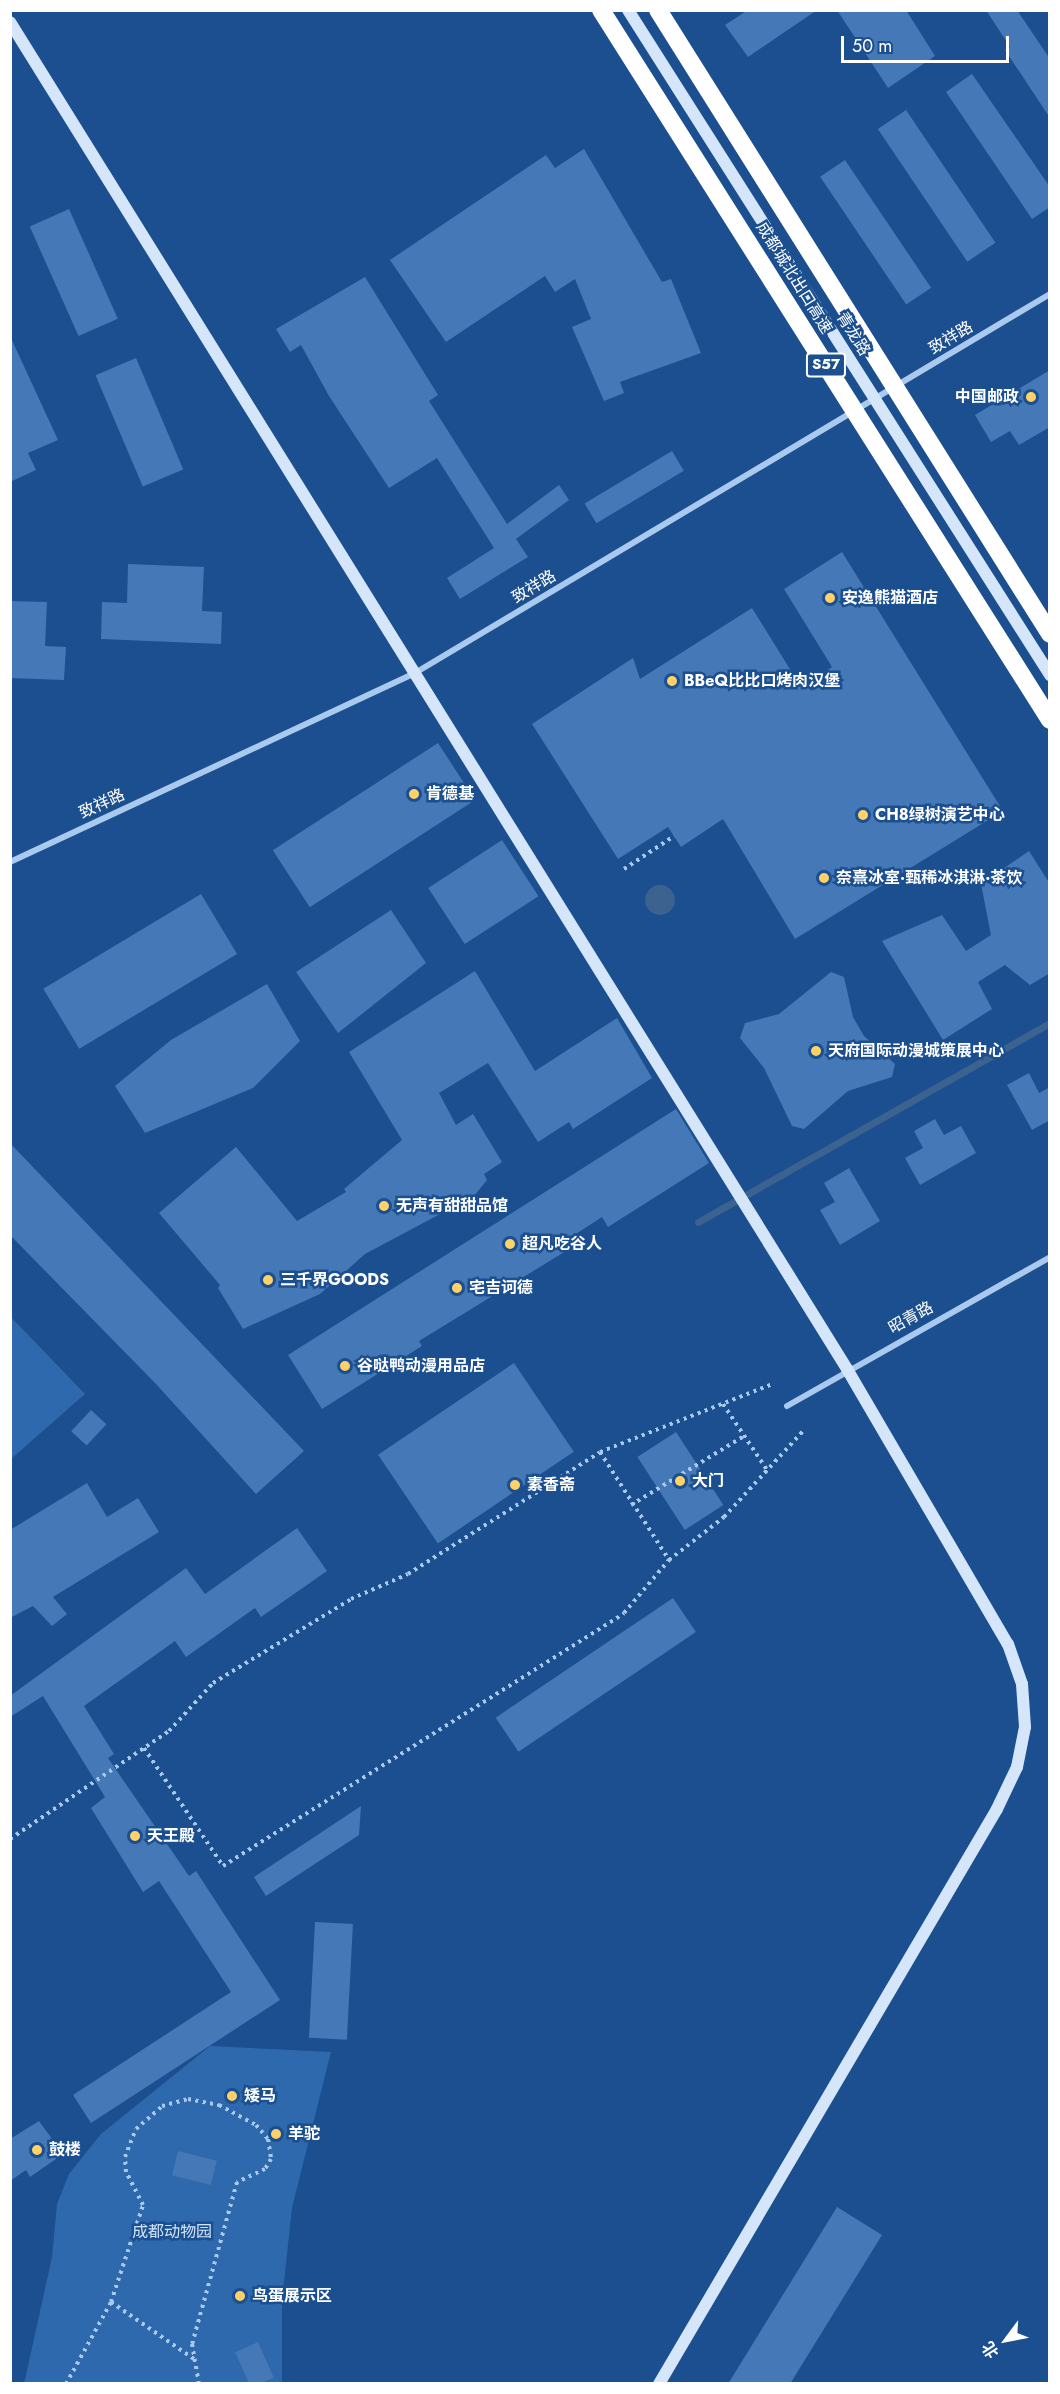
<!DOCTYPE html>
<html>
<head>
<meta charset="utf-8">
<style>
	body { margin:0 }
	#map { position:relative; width:1060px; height:2394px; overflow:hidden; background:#1b4f8f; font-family:Jost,"Noto Sans SC",sans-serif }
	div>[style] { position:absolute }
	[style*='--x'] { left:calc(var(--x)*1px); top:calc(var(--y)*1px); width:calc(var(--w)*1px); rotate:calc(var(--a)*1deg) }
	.green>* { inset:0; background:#2e69ad }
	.water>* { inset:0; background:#3c6290 }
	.round { border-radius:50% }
	.stream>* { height:7px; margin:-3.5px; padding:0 3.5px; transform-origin:3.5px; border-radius:3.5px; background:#3c6290 }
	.building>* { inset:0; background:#4478b7; transform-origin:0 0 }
	.path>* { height:4px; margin-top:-2px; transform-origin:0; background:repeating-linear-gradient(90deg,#a9c9ee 0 3px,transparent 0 7.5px) }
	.street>* { height:6px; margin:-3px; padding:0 3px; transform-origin:3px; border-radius:3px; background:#a9c9ee }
	.secondary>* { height:12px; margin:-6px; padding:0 6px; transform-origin:6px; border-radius:6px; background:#d6e6fa }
	.highway-bridge>* { height:18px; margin:-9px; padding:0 9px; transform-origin:9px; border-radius:9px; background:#fff }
	.dots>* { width:16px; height:16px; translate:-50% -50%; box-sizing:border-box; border:3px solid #1b4f8f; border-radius:50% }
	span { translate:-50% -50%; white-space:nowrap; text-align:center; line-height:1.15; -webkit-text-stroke:5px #1b4f8f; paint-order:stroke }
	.shield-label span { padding:2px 4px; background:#1b4f8f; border:2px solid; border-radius:4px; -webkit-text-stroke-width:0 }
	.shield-label { font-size:15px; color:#fff; font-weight:700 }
	.street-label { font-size:16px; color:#fff }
	.poi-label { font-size:16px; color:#fff; font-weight:700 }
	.right { translate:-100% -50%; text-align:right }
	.left { translate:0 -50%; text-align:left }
	.park-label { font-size:16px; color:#cfe3fa }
	.frame { position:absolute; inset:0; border:12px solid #fff; pointer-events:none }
	.north { position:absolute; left:976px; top:2310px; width:60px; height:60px; -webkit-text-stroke:4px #1b4f8f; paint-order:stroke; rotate:238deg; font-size:16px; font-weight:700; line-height:24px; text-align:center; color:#fff }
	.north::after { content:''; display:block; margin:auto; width:21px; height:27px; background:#fff; clip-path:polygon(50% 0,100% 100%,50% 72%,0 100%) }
	.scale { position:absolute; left:841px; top:36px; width:168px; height:27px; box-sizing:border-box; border:3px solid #fff; border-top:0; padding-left:8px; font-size:18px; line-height:21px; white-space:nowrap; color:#fff; -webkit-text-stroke:4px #1b4f8f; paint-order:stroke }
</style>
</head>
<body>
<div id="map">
	<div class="green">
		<i style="clip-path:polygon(10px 1316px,85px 1394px,11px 1459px,10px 1459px)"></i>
		<i style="clip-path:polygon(210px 2046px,331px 2052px,292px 2208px,282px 2300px,282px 2383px,24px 2384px,52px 2257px,57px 2204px,69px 2174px,101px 2134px)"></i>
	</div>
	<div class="water">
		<i class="round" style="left:645px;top:885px;width:30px;height:30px"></i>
	</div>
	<div class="stream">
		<i style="--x:698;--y:1222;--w:404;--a:-29.5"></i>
	</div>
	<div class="building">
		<i style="clip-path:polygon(748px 10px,817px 10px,748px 57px,725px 25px)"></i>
		<i style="clip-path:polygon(837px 10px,906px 10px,935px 56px,888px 88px)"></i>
		<i style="clip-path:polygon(986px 10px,1017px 10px,1050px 59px,1050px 118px,1005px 50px,1010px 47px)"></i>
		<i style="clip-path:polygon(972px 74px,1050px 187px,1050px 207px,1032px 219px,946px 92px)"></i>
		<i style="left:906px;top:110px;width:160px;height:34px;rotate:56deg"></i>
		<i style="clip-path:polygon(584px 149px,662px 282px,671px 279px,701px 353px,620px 382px,624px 393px,604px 401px,572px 327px,591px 319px,575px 279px,555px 292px,545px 276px,446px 342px,390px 260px,546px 155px,555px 168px)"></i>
		<i style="left:845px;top:160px;width:154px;height:30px;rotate:56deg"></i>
		<i style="left:69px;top:209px;width:120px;height:43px;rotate:66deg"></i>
		<i style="clip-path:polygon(365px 277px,438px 395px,429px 401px,507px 524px,559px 485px,569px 500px,516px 539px,528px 557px,460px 599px,447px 578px,494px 548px,437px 458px,389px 488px,329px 396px,301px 345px,290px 352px,276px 329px)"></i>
		<i style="clip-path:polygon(10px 336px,58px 440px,28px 453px,36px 470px,10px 482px)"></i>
		<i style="left:136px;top:358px;width:121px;height:44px;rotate:67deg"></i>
		<i style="clip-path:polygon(1050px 370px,1050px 427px,1019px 445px,1010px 431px,991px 442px,975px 415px)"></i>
		<i style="left:672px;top:451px;width:23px;height:102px;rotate:59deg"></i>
		<i style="clip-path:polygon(842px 552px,1003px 811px,795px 939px,723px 819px,681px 847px,668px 827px,618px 859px,532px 724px,633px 658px,640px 679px,752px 608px,801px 687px,832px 667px,784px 589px)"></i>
		<i style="clip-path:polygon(128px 564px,204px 567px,202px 611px,222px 612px,221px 644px,101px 639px,102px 602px,127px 603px)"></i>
		<i style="clip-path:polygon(10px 601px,47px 602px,45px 646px,66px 647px,64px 680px,10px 678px)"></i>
		<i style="left:438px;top:743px;width:68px;height:197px;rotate:57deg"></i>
		<i style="left:502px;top:840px;width:67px;height:88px;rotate:57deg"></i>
		<i style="clip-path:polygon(1029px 851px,1050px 884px,1050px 973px,1030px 985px,1005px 965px,978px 982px,992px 1009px,943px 1040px,882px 941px,942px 915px,966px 951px,991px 935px,981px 884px)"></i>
		<i style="left:201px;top:894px;width:70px;height:184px;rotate:59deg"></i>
		<i style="clip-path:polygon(391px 910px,426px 963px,338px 1033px,296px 972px)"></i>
		<i style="clip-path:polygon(475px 971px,535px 1071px,617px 1018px,652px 1078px,573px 1129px,569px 1122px,538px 1142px,488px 1063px,439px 1093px,456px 1125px,473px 1114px,502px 1162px,484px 1174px,487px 1180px,474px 1196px,365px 1254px,320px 1294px,243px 1329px,218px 1288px,220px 1285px,159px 1213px,236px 1147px,297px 1221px,346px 1192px,344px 1189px,402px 1140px,349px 1052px)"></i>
		<i style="clip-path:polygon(831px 972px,844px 977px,853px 1017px,864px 1036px,895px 1064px,892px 1077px,848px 1091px,804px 1129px,792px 1126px,764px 1068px,740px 1038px,745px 1023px,779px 1014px)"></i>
		<i style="clip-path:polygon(267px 984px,300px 1041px,253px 1088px,145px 1133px,115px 1086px,171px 1040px)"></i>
		<i style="clip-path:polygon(1029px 1073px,1039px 1093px,1050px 1087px,1050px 1120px,1032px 1130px,1007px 1085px)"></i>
		<i style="clip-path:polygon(676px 1109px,709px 1163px,608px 1227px,602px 1217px,562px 1243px,566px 1251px,419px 1341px,422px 1346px,322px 1409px,288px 1355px)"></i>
		<i style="clip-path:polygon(935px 1119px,944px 1135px,961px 1126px,976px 1153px,920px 1185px,905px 1158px,923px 1148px,914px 1131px)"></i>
		<i style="clip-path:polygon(10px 1143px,304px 1451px,256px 1494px,156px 1384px,10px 1235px)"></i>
		<i style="clip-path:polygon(849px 1168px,880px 1221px,840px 1245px,820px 1210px,835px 1202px,824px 1183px)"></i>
		<i style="left:514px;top:1363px;width:107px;height:164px;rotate:56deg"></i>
		<i style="left:91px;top:1410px;width:21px;height:29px;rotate:43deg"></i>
		<i style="left:676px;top:1432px;width:87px;height:46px;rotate:57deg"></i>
		<i style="clip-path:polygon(87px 1483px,107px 1517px,138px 1498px,159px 1532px,53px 1597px,67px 1614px,52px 1626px,33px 1606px,10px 1618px,10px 1530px)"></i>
		<i style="clip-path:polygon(297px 1528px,327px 1571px,261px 1617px,255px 1608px,186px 1657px,175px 1641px,84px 1706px,114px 1754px,108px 1758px,189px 1876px,196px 1871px,280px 2000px,91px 2123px,73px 2095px,231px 1992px,159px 1881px,143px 1892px,91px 1808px,105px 1797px,43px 1696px,10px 1717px,10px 1696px,186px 1568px,205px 1594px)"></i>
		<i style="left:673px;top:1598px;width:41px;height:214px;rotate:56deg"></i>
		<i style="clip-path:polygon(361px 1806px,359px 1835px,266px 1896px,254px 1877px)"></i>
		<i style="left:315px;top:1922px;width:38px;height:116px;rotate:3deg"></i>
		<i style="clip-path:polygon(39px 2121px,63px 2154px,30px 2177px,26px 2170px,10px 2181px,10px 2139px)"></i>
		<i style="left:178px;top:2151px;width:40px;height:25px;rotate:14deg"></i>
		<i style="clip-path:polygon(837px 2207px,882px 2235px,790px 2384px,728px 2384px)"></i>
		<i style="left:258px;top:2342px;width:39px;height:25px;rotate:66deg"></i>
	</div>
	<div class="path">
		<i style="--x:624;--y:869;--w:60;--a:-33.4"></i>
		<i style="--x:723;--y:1404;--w:79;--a:56.3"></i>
		<i style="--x:600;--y:1452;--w:186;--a:-21.5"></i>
		<i style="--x:631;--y:1505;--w:132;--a:-31.4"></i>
		<i style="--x:144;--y:1748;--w:142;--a:56.2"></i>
		<i style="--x:223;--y:1866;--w:474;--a:-32.2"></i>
		<i style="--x:624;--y:1613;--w:70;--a:-49.7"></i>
		<i style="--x:10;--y:1839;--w:192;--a:-34.2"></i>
		<i style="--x:169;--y:1731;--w:65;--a:-47.5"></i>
		<i style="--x:213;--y:1683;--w:162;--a:-31.3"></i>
		<i style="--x:351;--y:1599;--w:62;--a:-23.7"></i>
		<i style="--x:408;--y:1574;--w:227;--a:-32.4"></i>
		<i style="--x:600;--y:1452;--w:128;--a:57.4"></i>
		<i style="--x:669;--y:1560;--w:70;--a:-38"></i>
		<i style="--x:724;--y:1517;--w:117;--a:-47.4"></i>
		<i style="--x:111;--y:2302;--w:104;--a:34.5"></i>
		<i style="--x:66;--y:2384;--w:94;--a:-61.2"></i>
		<i style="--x:111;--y:2302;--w:102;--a:-71.7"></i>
		<i style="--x:143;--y:2205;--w:37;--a:-117"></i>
		<i style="--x:126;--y:2172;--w:15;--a:-94"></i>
		<i style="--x:125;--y:2157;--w:30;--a:-69"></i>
		<i style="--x:136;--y:2129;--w:35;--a:-41"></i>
		<i style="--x:162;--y:2106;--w:27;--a:-15"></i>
		<i style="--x:188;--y:2099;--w:32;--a:11"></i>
		<i style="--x:219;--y:2105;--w:42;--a:28.4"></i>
		<i style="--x:256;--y:2125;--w:18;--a:49"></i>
		<i style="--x:268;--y:2139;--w:20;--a:81"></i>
		<i style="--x:271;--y:2159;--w:12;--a:121"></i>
		<i style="--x:265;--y:2169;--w:31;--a:155"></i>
		<i style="--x:237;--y:2182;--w:168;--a:105.5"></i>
		<i style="--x:192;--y:2344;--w:41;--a:80.1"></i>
	</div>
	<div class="street">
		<i style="--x:10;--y:862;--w:447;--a:-25"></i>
		<i style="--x:415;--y:673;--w:740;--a:-30.83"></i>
		<i style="--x:787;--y:1406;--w:302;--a:-29.5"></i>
	</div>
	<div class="secondary">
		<i style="--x:628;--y:10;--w:788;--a:57.6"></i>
		<i style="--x:10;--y:22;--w:1586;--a:58.14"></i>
		<i style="--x:847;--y:1369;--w:319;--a:59.7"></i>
		<i style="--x:1008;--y:1644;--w:42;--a:70.7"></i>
		<i style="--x:1022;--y:1684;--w:43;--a:86"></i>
		<i style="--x:1025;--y:1727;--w:41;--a:101.3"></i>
		<i style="--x:1017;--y:1767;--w:47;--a:115.5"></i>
		<i style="--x:997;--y:1809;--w:667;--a:120.45"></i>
	</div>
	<div class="highway-bridge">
		<i style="--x:601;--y:10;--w:840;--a:57.69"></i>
		<i style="--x:658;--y:10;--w:737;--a:57.86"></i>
	</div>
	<div class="dots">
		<i style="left:1031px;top:397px;background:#ffd166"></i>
		<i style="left:830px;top:598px;background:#ffd166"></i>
		<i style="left:672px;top:681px;background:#ffd166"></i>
		<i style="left:414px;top:794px;background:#ffd166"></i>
		<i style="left:863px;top:815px;background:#ffd166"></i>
		<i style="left:824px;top:878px;background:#ffd166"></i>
		<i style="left:816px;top:1051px;background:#ffd166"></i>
		<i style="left:384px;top:1206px;background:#ffd166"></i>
		<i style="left:510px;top:1244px;background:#ffd166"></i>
		<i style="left:268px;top:1280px;background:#ffd166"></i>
		<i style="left:457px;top:1288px;background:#ffd166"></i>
		<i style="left:345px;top:1366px;background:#ffd166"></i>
		<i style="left:680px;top:1481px;background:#ffd166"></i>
		<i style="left:515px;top:1485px;background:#ffd166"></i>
		<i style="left:135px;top:1836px;background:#ffd166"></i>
		<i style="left:232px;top:2096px;background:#ffd166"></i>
		<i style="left:276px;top:2134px;background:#ffd166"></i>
		<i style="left:37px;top:2150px;background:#ffd166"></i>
		<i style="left:240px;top:2296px;background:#ffd166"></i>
	</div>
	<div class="shield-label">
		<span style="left:826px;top:365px">S57</span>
	</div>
	<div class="street-label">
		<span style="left:794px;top:278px;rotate:58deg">成都城北出口高速</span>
		<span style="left:853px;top:334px;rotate:58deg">青龙路</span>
		<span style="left:951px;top:338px;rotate:-31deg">致祥路</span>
		<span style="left:534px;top:587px;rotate:-31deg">致祥路</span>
		<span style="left:102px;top:804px;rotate:-25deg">致祥路</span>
		<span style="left:911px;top:1318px;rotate:-29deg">昭青路</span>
	</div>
	<div class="poi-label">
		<span class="right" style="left:1019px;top:397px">中国邮政</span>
		<span class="left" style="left:842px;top:598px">安逸熊猫酒店</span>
		<span class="left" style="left:684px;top:681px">BBeQ比比口烤肉汉堡</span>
		<span class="left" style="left:426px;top:794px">肯德基</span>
		<span class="left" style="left:875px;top:815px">CH8绿树演艺中心</span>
		<span class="left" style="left:836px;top:878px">奈熹冰室·甄稀冰淇淋·茶饮</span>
		<span class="left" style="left:828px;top:1051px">天府国际动漫城策展中心</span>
		<span class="left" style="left:396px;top:1206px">无声有甜甜品馆</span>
		<span class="left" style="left:522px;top:1244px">超凡吃谷人</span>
		<span class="left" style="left:280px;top:1280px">三千界GOODS</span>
		<span class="left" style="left:469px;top:1288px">宅吉诃德</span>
		<span class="left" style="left:357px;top:1366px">谷哒鸭动漫用品店</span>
		<span class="left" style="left:692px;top:1481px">大门</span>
		<span class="left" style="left:527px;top:1485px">素香斋</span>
		<span class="left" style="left:147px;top:1836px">天王殿</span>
		<span class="left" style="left:244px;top:2096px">矮马</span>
		<span class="left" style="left:288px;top:2134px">羊驼</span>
		<span class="left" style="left:49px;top:2150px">鼓楼</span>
		<span class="left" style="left:252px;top:2296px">鸟蛋展示区</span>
	</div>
	<div class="park-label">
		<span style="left:172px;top:2232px">成都动物园</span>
	</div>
	<div class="frame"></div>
	<div class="north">北</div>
	<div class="scale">50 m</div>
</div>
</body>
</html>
